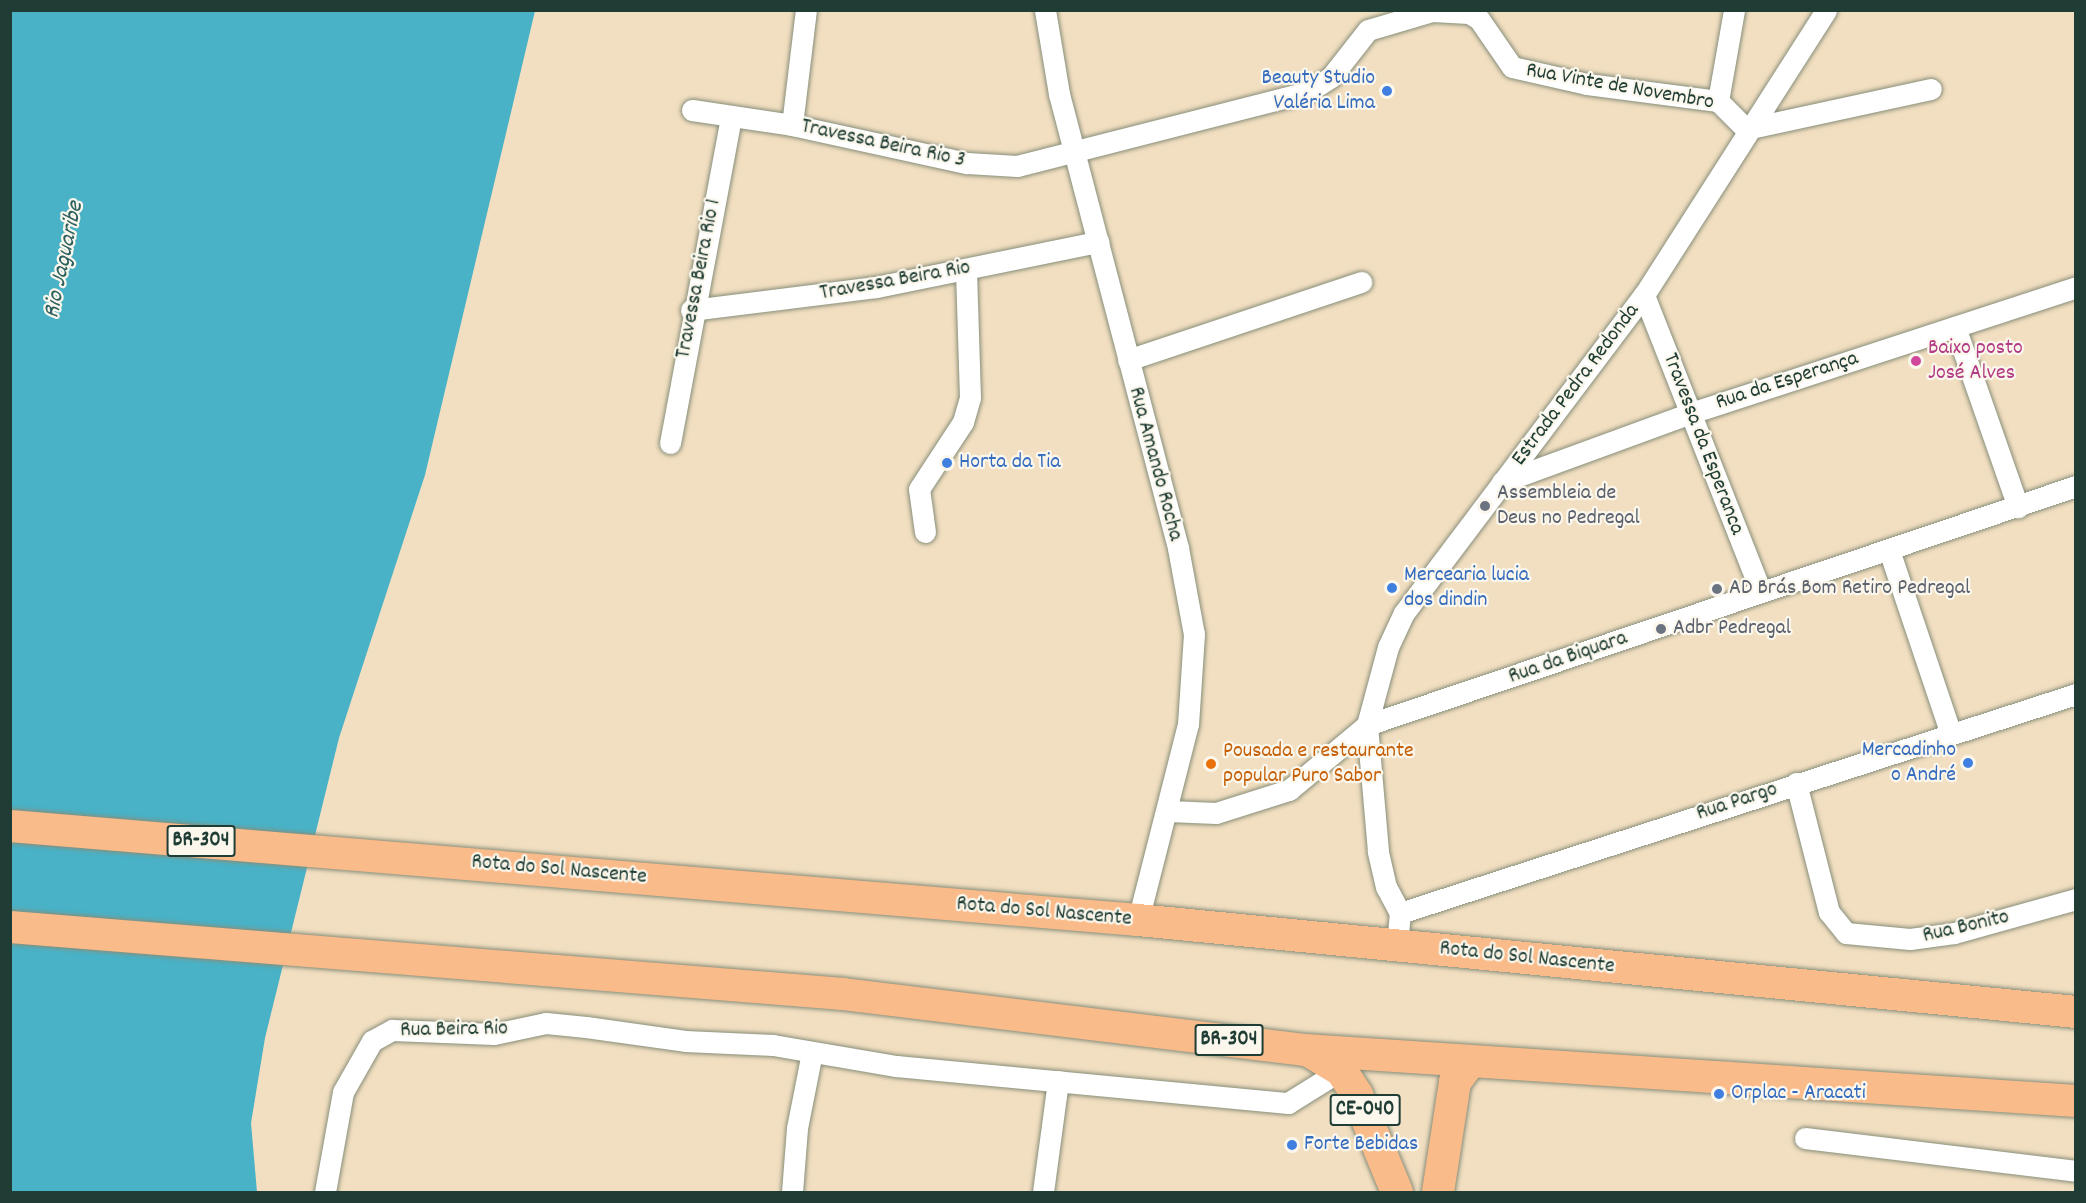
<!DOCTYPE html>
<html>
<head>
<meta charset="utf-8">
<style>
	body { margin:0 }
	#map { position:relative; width:2086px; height:1203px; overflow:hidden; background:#f2dfc1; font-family:Dekko,sans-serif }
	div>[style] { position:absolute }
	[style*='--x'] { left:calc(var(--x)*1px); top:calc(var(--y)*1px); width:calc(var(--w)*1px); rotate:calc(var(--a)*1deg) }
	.water>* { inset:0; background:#49b2c7 }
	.roads { filter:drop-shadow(0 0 2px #888e7a) drop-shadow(0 0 2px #888e7a) }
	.minor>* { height:21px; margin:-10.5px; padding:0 10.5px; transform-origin:10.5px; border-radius:10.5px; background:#fff }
	.highway>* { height:32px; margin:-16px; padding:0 16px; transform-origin:16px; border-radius:16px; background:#fabb8b }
	.dots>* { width:16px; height:16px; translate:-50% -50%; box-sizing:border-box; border:3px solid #fbf7ec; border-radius:50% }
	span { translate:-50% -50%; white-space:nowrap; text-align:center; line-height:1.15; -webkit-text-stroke:4.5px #fbf7ec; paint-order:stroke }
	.shield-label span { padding:2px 4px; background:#fbf7ec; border:2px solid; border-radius:4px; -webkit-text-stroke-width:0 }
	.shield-label { font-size:21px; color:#1f3d34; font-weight:700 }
	.shop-label { font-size:22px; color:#366cbe }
	.right { translate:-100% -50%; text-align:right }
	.left { translate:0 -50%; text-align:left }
	.street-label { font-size:22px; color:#1f3d34 }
	.hotel-label { font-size:22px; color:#b23c85 }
	.worship-label { font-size:22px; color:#5b616d }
	.food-label { font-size:22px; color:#c56008 }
	.water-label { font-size:24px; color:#2c6060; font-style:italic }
	.frame { position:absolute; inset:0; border:12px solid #1f3d34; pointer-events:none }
</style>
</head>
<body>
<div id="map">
	<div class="water">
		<i style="clip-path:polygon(10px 11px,535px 11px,425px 475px,339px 738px,265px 1038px,251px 1123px,257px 1192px,11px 1192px)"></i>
	</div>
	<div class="roads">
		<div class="minor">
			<i style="--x:1045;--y:10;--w:85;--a:80.5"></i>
			<i style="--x:1059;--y:94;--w:469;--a:75.3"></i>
			<i style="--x:1178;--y:548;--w:87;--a:79.5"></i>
			<i style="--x:1194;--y:634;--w:90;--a:93.8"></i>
			<i style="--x:1188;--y:724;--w:202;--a:104.3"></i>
			<i style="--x:1718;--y:101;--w:92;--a:-80"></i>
			<i style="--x:692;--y:110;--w:101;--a:8.5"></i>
			<i style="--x:792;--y:125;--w:179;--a:12.3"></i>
			<i style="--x:967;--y:163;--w:50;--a:3.4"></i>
			<i style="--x:1017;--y:166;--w:300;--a:-14.3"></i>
			<i style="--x:1308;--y:92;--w:27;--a:-33"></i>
			<i style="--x:1331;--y:77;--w:60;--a:-51.8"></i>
			<i style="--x:1368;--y:30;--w:67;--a:-16.5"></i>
			<i style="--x:1432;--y:11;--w:37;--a:3"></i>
			<i style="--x:1469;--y:13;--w:12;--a:31"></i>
			<i style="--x:1479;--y:19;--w:58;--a:55.5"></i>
			<i style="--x:1512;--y:67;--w:77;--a:12.8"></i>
			<i style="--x:1587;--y:84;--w:132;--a:7.4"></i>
			<i style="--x:1718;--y:101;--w:40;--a:45"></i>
			<i style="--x:1746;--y:129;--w:189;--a:-12.2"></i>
			<i style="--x:792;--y:125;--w:116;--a:-83.1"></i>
			<i style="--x:1644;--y:295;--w:319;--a:68.5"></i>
			<i style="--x:691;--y:310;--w:186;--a:-7.1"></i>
			<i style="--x:876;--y:287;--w:227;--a:-11.5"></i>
			<i style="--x:1955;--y:327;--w:191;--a:70.7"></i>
			<i style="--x:1128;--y:360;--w:246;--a:-18.5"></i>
			<i style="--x:670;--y:443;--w:332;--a:-79.4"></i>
			<i style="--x:1502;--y:482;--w:201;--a:-20.1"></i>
			<i style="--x:1691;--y:413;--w:405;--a:-18.1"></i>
			<i style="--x:925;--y:532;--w:43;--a:-97.9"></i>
			<i style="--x:919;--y:489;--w:80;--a:-56.7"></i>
			<i style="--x:963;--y:422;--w:25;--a:-74"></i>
			<i style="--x:970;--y:398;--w:129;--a:-91.8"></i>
			<i style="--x:1889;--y:550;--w:194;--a:71.4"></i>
			<i style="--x:1796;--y:783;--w:133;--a:75.7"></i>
			<i style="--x:1829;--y:912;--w:27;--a:51"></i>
			<i style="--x:1846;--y:933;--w:64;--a:5.4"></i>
			<i style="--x:1910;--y:939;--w:44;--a:-7.8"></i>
			<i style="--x:1954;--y:933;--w:127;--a:-15.6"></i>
			<i style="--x:1168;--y:811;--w:48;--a:2.4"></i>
			<i style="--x:1216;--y:813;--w:77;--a:-17.5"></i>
			<i style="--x:1289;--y:790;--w:102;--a:-39.8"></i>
			<i style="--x:1367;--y:725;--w:81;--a:-74.9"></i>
			<i style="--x:1388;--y:647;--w:38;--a:-65"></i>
			<i style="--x:1404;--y:613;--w:398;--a:-53"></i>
			<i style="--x:1644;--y:295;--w:338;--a:-57.4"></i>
			<i style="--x:1400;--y:913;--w:711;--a:-17.95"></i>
			<i style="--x:1397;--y:946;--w:33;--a:-85"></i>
			<i style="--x:1400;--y:913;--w:30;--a:-118"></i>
			<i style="--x:1386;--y:887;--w:37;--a:-103"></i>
			<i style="--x:1378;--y:851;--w:126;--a:-95"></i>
			<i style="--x:1367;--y:725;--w:748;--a:-18.63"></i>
			<i style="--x:1805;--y:1138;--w:273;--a:6.9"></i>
			<i style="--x:325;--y:1192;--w:102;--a:-79.8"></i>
			<i style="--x:343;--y:1092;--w:59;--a:-60.4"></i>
			<i style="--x:372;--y:1041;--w:23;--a:-29"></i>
			<i style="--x:392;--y:1030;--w:102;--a:2.2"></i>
			<i style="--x:494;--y:1034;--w:53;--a:-11.9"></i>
			<i style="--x:546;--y:1023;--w:40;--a:5.7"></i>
			<i style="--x:586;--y:1027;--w:100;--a:8"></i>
			<i style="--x:685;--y:1041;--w:88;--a:2.6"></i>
			<i style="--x:773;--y:1045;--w:125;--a:9.7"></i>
			<i style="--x:896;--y:1066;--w:394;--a:5.4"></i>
			<i style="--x:1288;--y:1103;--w:62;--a:-31.9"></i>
			<i style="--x:792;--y:1192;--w:64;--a:-85.5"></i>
			<i style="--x:797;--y:1128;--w:77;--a:-78.8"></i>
			<i style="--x:1043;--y:1192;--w:112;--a:-82.3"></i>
		</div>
		<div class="highway">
			<i style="--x:10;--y:826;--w:1132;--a:4.76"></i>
			<i style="--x:1138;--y:920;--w:943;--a:5.6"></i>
			<i style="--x:10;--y:927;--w:836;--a:4.6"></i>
			<i style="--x:843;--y:994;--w:465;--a:6.9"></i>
			<i style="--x:1305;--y:1050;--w:773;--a:3.78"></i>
			<i style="--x:1309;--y:1051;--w:37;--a:31"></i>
			<i style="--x:1341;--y:1070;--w:30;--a:57"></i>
			<i style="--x:1357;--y:1095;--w:105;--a:67.6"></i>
			<i style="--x:1438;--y:1192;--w:111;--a:-81.2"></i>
			<i style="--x:1455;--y:1082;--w:26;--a:-53"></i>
		</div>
	</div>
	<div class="dots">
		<i style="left:1387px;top:91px;background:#3f7fe0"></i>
		<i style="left:1916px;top:361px;background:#d1479c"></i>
		<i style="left:947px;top:463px;background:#3f7fe0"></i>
		<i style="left:1485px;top:506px;background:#6b7280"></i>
		<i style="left:1392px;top:588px;background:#3f7fe0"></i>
		<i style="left:1717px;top:589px;background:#6b7280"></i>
		<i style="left:1661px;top:629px;background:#6b7280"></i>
		<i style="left:1968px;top:763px;background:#3f7fe0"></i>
		<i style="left:1211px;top:764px;background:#e8710a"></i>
		<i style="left:1719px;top:1094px;background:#3f7fe0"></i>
		<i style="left:1292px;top:1145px;background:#3f7fe0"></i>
	</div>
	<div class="shield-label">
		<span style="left:201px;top:841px">BR-304</span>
		<span style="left:1229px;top:1040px">BR-304</span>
		<span style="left:1365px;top:1110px">CE-040</span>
	</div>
	<div class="shop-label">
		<span class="right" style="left:1375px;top:91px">Beauty Studio<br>Valéria Lima</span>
		<span class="left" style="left:959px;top:463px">Horta da Tia</span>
		<span class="left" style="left:1404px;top:588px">Mercearia lucia<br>dos dindin</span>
		<span class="right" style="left:1956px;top:763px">Mercadinho<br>o André</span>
		<span class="left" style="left:1731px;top:1094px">Orplac - Aracati</span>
		<span class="left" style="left:1304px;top:1145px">Forte Bebidas</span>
	</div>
	<div class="street-label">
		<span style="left:1620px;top:87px;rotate:10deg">Rua Vinte de Novembro</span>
		<span style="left:883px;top:144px;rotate:12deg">Travessa Beira Rio 3</span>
		<span style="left:699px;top:279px;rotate:-79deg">Travessa Beira Rio 1</span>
		<span style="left:895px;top:281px;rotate:-10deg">Travessa Beira Rio</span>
		<span style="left:1787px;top:381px;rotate:-18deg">Rua da Esperança</span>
		<span style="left:1576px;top:385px;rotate:-53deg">Estrada Pedra Redonda</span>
		<span style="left:1703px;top:444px;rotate:69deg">Travessa da Esperanca</span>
		<span style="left:1155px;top:464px;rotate:75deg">Rua Amando Rocha</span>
		<span style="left:1568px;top:658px;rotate:-19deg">Rua da Biquara</span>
		<span style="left:1737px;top:802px;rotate:-18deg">Rua Pargo</span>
		<span style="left:559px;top:870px;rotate:5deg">Rota do Sol Nascente</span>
		<span style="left:1044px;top:912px;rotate:5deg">Rota do Sol Nascente</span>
		<span style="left:1966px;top:927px;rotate:-13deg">Rua Bonito</span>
		<span style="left:1527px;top:958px;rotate:6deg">Rota do Sol Nascente</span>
		<span style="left:454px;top:1030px;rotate:-1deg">Rua Beira Rio</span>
	</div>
	<div class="hotel-label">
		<span class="left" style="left:1928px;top:361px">Baixo posto<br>José Alves</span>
	</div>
	<div class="worship-label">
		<span class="left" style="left:1497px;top:506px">Assembleia de<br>Deus no Pedregal</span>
		<span class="left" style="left:1729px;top:589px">AD Brás Bom Retiro Pedregal</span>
		<span class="left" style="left:1673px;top:629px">Adbr Pedregal</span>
	</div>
	<div class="food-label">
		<span class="left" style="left:1223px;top:764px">Pousada e restaurante<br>popular Puro Sabor</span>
	</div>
	<div class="water-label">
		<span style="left:65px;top:260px;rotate:-78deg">Rio Jaguaribe</span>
	</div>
	<div class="frame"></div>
</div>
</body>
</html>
